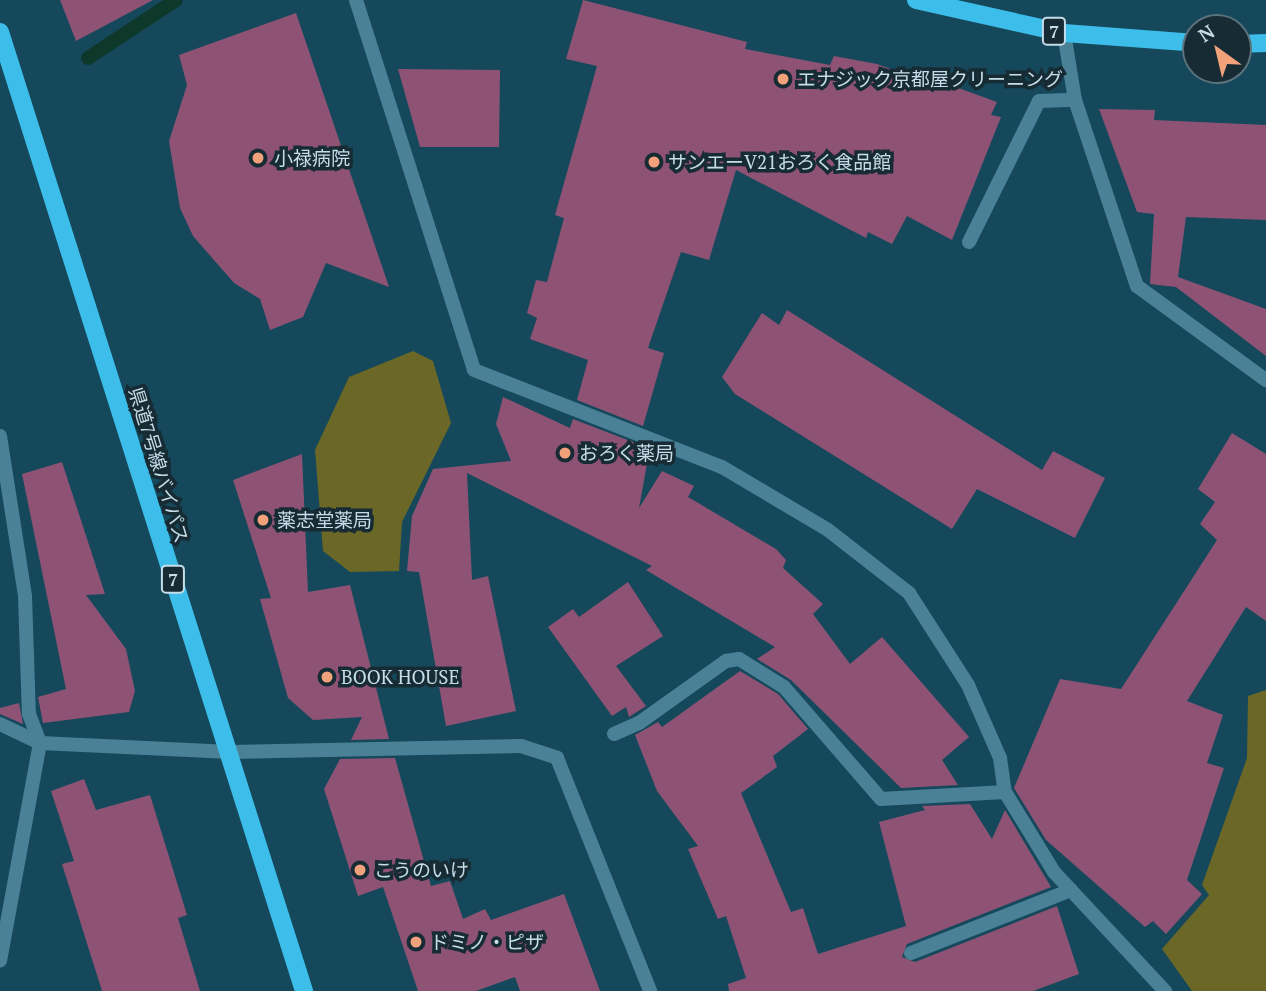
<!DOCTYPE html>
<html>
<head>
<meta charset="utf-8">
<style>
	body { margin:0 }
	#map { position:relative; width:1266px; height:991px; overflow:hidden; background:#15485b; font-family:"PT Serif","Noto Sans JP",serif }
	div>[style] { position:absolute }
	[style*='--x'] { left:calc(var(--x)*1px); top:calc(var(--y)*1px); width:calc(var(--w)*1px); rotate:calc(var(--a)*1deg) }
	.green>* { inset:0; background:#6b6827 }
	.stream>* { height:14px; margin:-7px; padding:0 7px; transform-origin:7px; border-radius:7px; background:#0e3829 }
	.building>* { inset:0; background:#8e5374 }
	.minor>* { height:14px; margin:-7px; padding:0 7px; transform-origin:7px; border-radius:7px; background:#4a8197 }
	.primary>* { height:18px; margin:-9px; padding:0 9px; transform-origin:9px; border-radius:9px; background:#3cbdea }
	.dots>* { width:19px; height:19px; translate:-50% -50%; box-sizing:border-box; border:4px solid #172b34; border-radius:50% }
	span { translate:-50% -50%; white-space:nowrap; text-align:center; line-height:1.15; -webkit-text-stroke:7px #172b34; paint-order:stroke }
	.shield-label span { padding:2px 5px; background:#172b34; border:2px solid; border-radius:5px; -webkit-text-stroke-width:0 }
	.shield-label { font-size:18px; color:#c4dde8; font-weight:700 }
	.poi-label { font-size:19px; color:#c4dde8 }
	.left { translate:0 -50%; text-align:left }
	.street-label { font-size:19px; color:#c4dde8 }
	.north { position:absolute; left:1182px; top:14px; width:70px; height:70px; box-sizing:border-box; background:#172b34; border:2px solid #5c727c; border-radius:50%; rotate:326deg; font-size:19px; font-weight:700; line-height:28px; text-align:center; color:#c4dde8 }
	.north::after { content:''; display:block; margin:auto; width:24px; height:32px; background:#f1a27b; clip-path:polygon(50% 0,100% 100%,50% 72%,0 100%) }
</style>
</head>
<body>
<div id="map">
	<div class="green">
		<i style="clip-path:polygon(413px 351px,433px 361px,451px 423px,402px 522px,399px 571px,350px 572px,323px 551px,315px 450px,349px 377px)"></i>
		<i style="clip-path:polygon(1266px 690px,1266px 991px,1192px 991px,1162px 949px,1209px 895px,1202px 885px,1247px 758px,1248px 696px)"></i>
	</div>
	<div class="stream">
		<i style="--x:88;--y:58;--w:105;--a:-33.4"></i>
	</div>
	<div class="building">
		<i style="clip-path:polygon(60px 0,153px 0,76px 41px)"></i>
		<i style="clip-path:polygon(583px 0,747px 42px,745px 49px,830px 65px,834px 56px,877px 64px,949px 91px,950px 85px,997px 102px,991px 115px,1001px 117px,952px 240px,907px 216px,892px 244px,868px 232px,866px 238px,736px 170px,709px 260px,681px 252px,648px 348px,664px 353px,643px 426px,577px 400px,588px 360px,530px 339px,537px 318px,527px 313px,536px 280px,547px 282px,564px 218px,555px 215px,597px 66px,566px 59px)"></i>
		<i style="clip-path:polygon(296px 13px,389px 287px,326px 263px,303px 317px,270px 330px,260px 299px,234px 283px,193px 236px,180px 208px,169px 141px,187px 85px,179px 55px)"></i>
		<i style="clip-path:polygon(398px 69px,500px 70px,499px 147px,420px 147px)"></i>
		<i style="clip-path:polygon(1099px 109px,1155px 110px,1154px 120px,1266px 125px,1266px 220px,1186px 217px,1178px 277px,1266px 309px,1266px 356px,1176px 287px,1150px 284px,1154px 214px,1137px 212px)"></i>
		<i style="clip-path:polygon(787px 310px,1042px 470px,1053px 451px,1105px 478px,1075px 538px,977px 489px,952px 529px,735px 394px,722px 377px,762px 313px,779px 325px)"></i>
		<i style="clip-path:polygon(503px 397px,570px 428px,573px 419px,638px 444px,634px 458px,647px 464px,639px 508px,662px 471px,694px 486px,688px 497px,776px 549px,786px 560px,783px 568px,823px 604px,813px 614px,850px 664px,882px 637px,969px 737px,942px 760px,958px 785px,901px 788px,791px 680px,757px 659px,775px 647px,646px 570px,652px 566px,467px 473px,472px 580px,488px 576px,516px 711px,446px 726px,419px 572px,407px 571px,412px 516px,433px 469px,511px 461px,496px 424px)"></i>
		<i style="clip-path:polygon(1232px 433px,1266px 454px,1266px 621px,1246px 607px,1187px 701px,1223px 715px,1207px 763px,1224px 768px,1187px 880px,1202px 894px,1166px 934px,1153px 921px,1145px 927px,1046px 840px,1014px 788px,1060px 679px,1121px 689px,1217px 540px,1200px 524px,1215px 502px,1198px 489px)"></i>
		<i style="clip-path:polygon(302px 454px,308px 592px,350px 585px,389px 739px,351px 740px,362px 717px,313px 720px,288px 698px,260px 599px,271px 598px,233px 480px)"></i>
		<i style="clip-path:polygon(62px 462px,105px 594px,86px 595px,126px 649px,135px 691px,129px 712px,43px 723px,38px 697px,66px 689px,22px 474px)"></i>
		<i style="clip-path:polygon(628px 582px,663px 636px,616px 666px,646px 706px,629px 717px,626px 707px,612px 716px,548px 627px,573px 609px,579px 617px)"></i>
		<i style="clip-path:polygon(740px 671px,778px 694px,808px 729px,773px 756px,777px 767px,741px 793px,791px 912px,803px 908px,818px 954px,906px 926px,879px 822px,925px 810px,922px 806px,970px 804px,992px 839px,1005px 810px,1051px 887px,907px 944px,902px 957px,915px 962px,1057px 906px,1079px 974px,1033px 991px,729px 991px,728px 984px,746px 978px,726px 916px,718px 919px,688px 849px,698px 846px,657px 791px,635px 735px,658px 722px,662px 727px)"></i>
		<i style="clip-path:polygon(19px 703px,23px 724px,0 714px,0 708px)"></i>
		<i style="clip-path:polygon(395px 758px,431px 886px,450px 881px,463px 919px,485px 909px,491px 920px,564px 894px,600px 991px,520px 991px,515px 977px,476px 991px,418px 991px,383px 887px,358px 896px,324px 789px,340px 759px)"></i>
		<i style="clip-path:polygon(84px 779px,96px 810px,150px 795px,187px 915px,178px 918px,200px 991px,102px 991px,62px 864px,74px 861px,51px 791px)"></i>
	</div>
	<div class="minor">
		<i style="--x:356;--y:0;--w:388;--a:72.3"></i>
		<i style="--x:474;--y:370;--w:266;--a:21.4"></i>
		<i style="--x:722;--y:467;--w:123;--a:30.7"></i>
		<i style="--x:828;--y:530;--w:103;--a:37.9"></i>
		<i style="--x:909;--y:593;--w:109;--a:57.3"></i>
		<i style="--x:968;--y:685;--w:80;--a:66.3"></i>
		<i style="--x:1000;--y:758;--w:34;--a:82"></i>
		<i style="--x:1005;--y:792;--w:94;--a:58.5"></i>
		<i style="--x:1054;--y:872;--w:163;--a:47"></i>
		<i style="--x:1064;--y:33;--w:68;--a:80.7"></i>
		<i style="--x:1075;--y:100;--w:196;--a:71.6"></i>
		<i style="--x:1137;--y:286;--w:160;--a:36.1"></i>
		<i style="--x:969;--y:242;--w:157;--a:-63.6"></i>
		<i style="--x:1039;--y:101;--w:36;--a:-2"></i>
		<i style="--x:0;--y:436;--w:162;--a:81.1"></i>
		<i style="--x:25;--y:596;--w:118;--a:88.1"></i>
		<i style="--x:29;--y:714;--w:31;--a:69"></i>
		<i style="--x:40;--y:743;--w:221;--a:100.4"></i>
		<i style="--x:0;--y:724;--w:44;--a:25.4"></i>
		<i style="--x:40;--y:743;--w:191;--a:2.7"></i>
		<i style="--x:231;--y:752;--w:290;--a:-1.2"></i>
		<i style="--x:521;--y:746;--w:38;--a:18"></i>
		<i style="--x:557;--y:758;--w:251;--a:68.2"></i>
		<i style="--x:614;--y:734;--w:27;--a:-24"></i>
		<i style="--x:639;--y:723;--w:107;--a:-35.5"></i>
		<i style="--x:726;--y:661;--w:13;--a:-9"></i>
		<i style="--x:739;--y:659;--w:53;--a:31.9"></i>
		<i style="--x:784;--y:687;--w:148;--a:49.1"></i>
		<i style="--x:881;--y:799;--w:124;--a:-3.2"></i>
		<i style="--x:911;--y:953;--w:172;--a:-21.5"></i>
	</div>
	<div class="primary">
		<i style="--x:916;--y:0;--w:152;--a:12.6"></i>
		<i style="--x:1064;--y:33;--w:132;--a:4.3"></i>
		<i style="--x:0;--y:32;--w:1006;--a:72.41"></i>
		<i style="--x:1238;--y:44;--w:28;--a:-2"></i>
	</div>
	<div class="dots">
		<i style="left:783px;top:79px;background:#f1a27b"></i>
		<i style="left:258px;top:158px;background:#f1a27b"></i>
		<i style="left:654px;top:162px;background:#f1a27b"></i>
		<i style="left:565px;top:453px;background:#f1a27b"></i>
		<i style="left:263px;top:520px;background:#f1a27b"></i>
		<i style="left:327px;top:677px;background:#f1a27b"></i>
		<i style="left:360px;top:870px;background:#f1a27b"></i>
		<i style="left:416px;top:942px;background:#f1a27b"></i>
	</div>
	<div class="shield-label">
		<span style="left:1054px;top:31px">7</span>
		<span style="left:173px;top:579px">7</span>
	</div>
	<div class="poi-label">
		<span class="left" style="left:797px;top:79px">エナジック京都屋クリーニング</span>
		<span class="left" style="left:274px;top:158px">小禄病院</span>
		<span class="left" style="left:668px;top:162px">サンエーV21おろく食品館</span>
		<span class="left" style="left:579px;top:453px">おろく薬局</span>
		<span class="left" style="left:277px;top:520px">薬志堂薬局</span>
		<span class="left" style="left:341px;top:677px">BOOK HOUSE</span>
		<span class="left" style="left:374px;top:870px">こうのいけ</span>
		<span class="left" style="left:430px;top:942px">ドミノ・ピザ</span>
	</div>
	<div class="street-label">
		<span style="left:159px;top:465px;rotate:73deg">県道7号線バイパス</span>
	</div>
	<div class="north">N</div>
</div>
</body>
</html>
